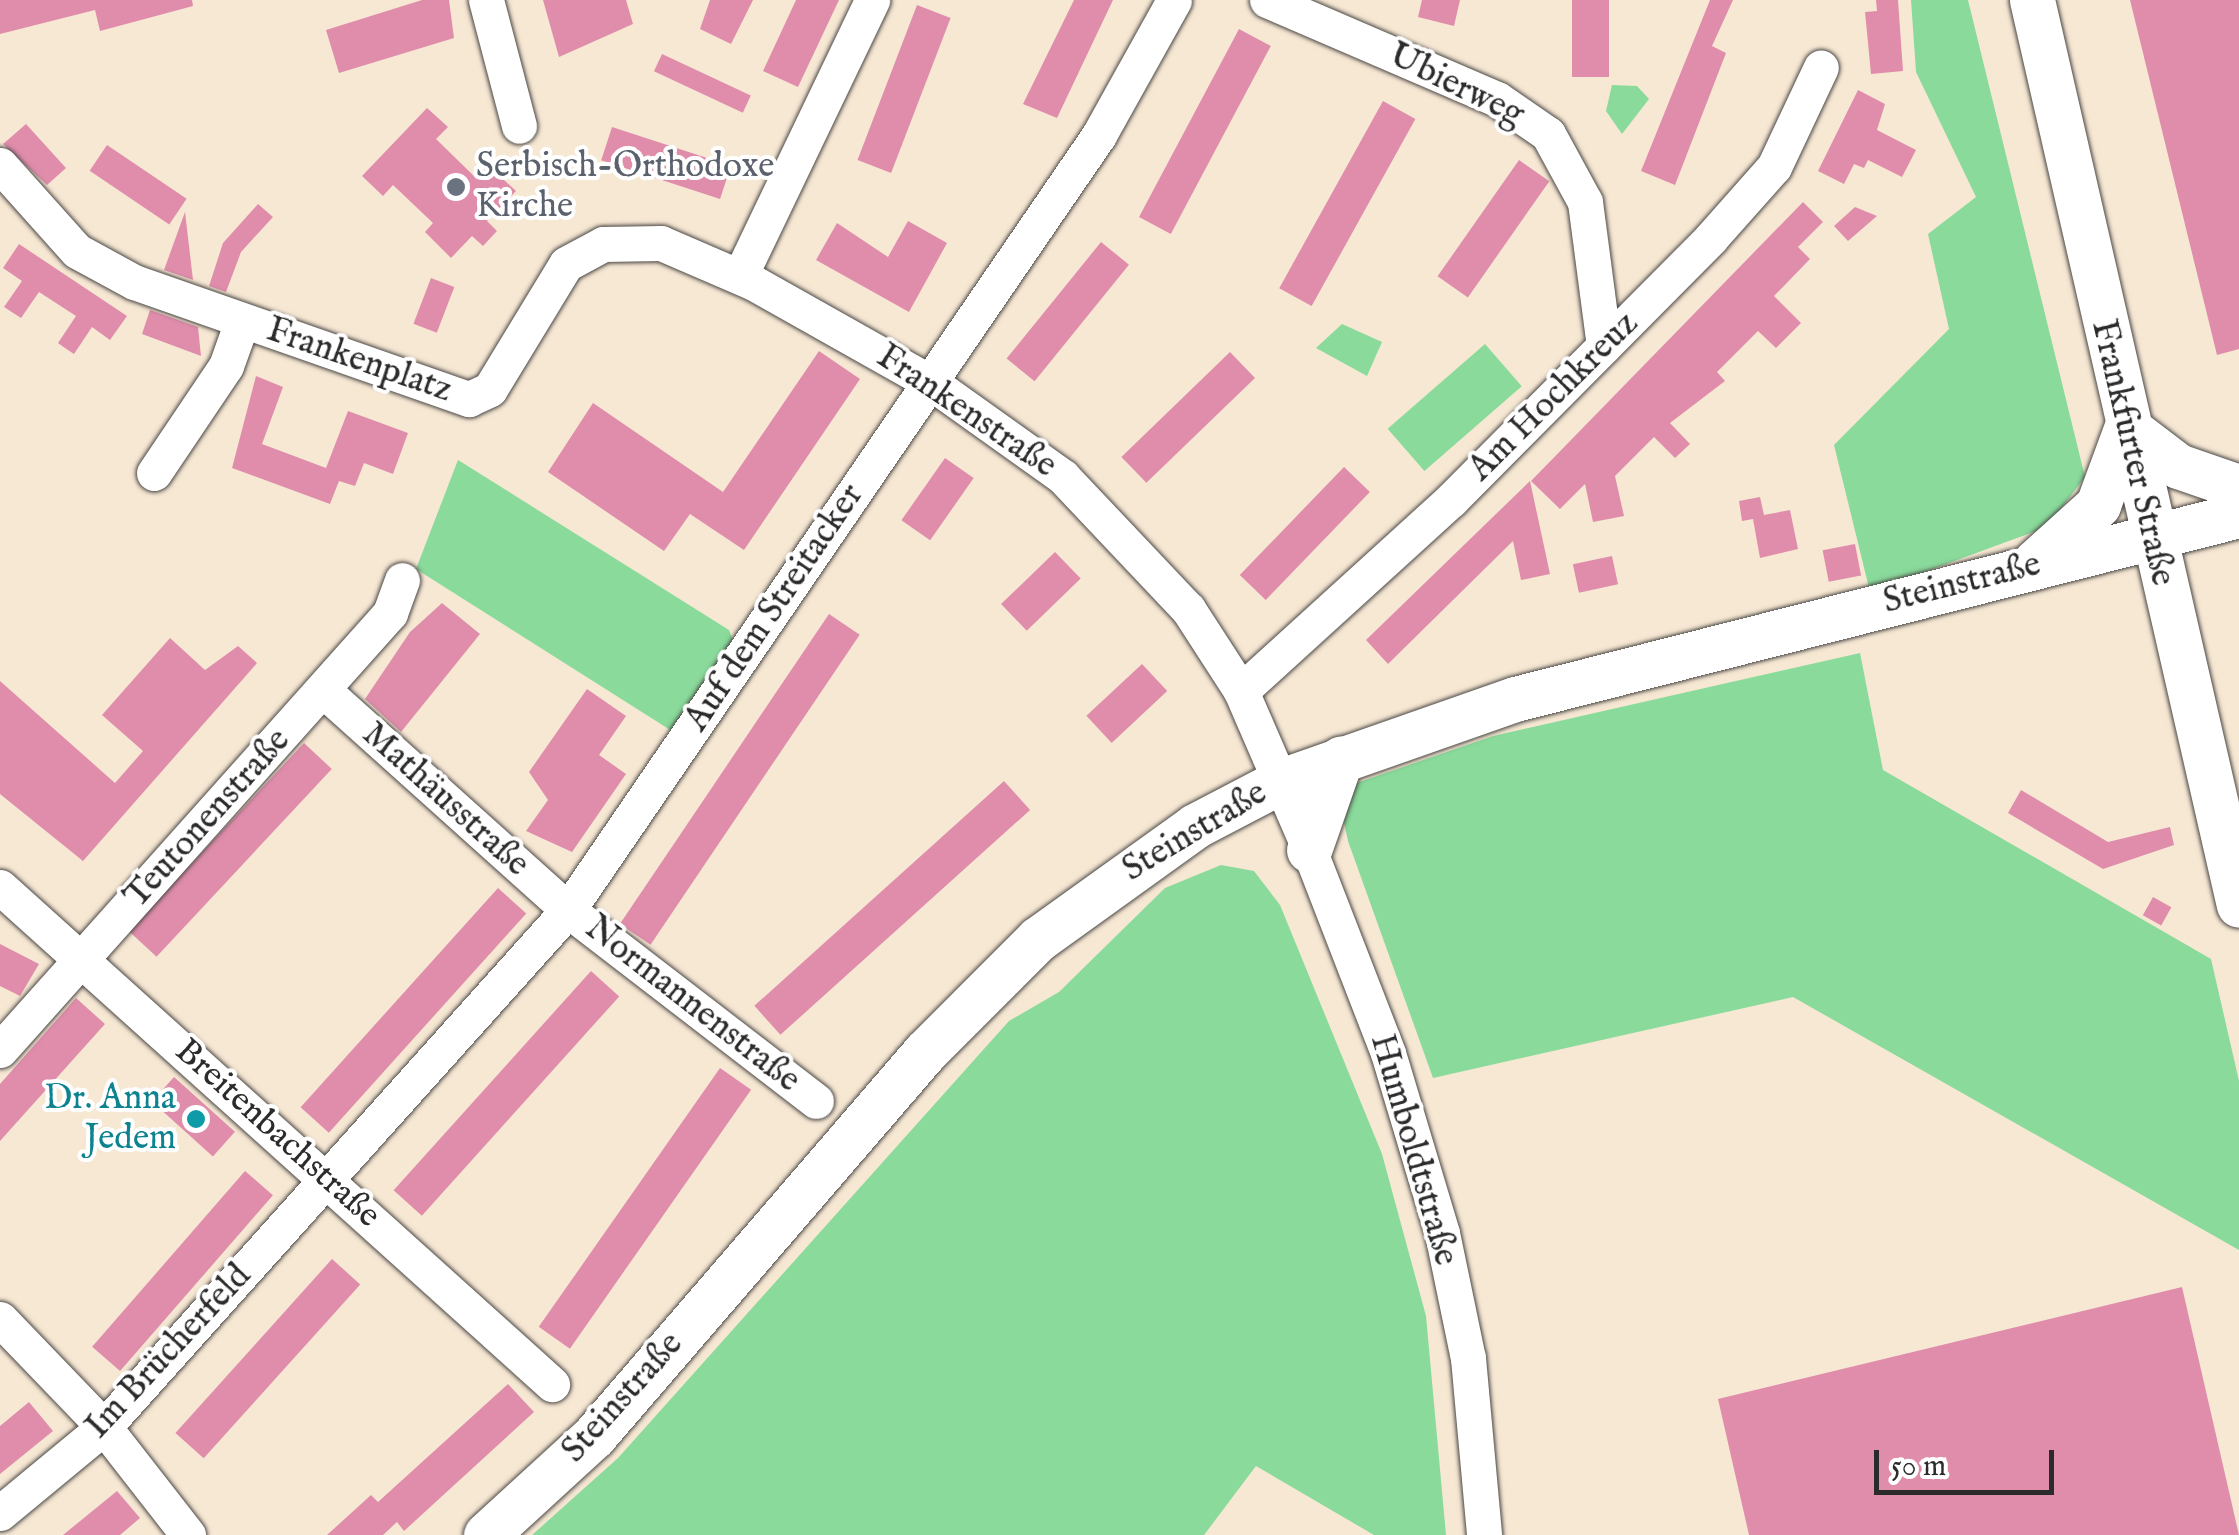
<!DOCTYPE html>
<html>
<head>
<meta charset="utf-8">
<style>
	body { margin:0 }
	#map { position:relative; width:2239px; height:1535px; overflow:hidden; background:#f7e8d4; font-family:"IM FELL English",serif }
	div>[style] { position:absolute }
	[style*='--x'] { left:calc(var(--x)*1px); top:calc(var(--y)*1px); width:calc(var(--w)*1px); rotate:calc(var(--a)*1deg) }
	.green>* { inset:0; background:#89da9b; transform-origin:0 0 }
	.building>* { inset:0; background:#e08dac; transform-origin:0 0 }
	.roads { filter:drop-shadow(0 0 2px #4a4744) drop-shadow(0 0 2px #4a4744) }
	.minor>* { height:35px; margin:-17.5px; padding:0 17.5px; transform-origin:17.5px; border-radius:17.5px; background:#fff }
	.major>* { height:45px; margin:-22.5px; padding:0 22.5px; transform-origin:22.5px; border-radius:22.5px; background:#fff }
	.dots>* { width:28px; height:28px; translate:-50% -50%; box-sizing:border-box; border:5px solid #fff; border-radius:50% }
	span { translate:-50% -50%; white-space:nowrap; text-align:center; line-height:1.15; -webkit-text-stroke:8px #fff; paint-order:stroke }
	.street-label { font-size:35px; color:#2b2b2b }
	.worship-label { font-size:35px; color:#5b616d }
	.left { translate:0 -50%; text-align:left }
	.culture-label { font-size:35px; color:#0d838f }
	.right { translate:-100% -50%; text-align:right }
	.scale { position:absolute; left:1874px; top:1450px; width:180px; height:45px; box-sizing:border-box; border:5px solid #2b2b2b; border-top:0; padding-left:12px; font-size:30px; line-height:35px; white-space:nowrap; color:#2b2b2b; -webkit-text-stroke:8px #fff; paint-order:stroke }
</style>
</head>
<body>
<div id="map">
	<div class="green">
		<i style="clip-path:polygon(1911px 0,1968px 0,2085px 477px,2047px 527px,1870px 592px,1834px 445px,1949px 329px,1928px 234px,1976px 197px,1916px 72px)"></i>
		<i style="clip-path:polygon(1612px 85px,1637px 86px,1649px 99px,1622px 134px,1606px 111px)"></i>
		<i style="clip-path:polygon(1342px 324px,1382px 342px,1367px 376px,1316px 348px)"></i>
		<i style="left:1485px;top:344px;width:56px;height:129px;rotate:49deg"></i>
		<i style="clip-path:polygon(458px 460px,729px 630px,735px 645px,675px 733px,416px 569px)"></i>
		<i style="clip-path:polygon(1860px 653px,1883px 770px,2211px 959px,2239px 1081px,2239px 1250px,1793px 997px,1433px 1078px,1348px 841px,1340px 804px,1348px 786px,1493px 736px)"></i>
		<i style="clip-path:polygon(1221px 865px,1254px 871px,1280px 905px,1382px 1154px,1426px 1316px,1446px 1535px,1374px 1535px,1256px 1466px,1204px 1535px,532px 1535px,618px 1458px,1009px 1021px,1059px 992px,1165px 888px)"></i>
	</div>
	<div class="building">
		<i style="clip-path:polygon(0 0,192px 0,193px 6px,100px 31px,95px 10px,0 34px)"></i>
		<i style="clip-path:polygon(422px 0,449px 0,454px 38px,339px 73px,326px 30px)"></i>
		<i style="clip-path:polygon(543px 0,626px 0,633px 24px,559px 57px)"></i>
		<i style="clip-path:polygon(710px 0,753px 0,731px 44px,700px 29px)"></i>
		<i style="clip-path:polygon(796px 0,839px 0,798px 87px,763px 71px)"></i>
		<i style="clip-path:polygon(1074px 0,1113px 0,1057px 118px,1023px 104px)"></i>
		<i style="clip-path:polygon(1422px 0,1460px 0,1454px 26px,1418px 17px)"></i>
		<i style="left:1572px;top:0;width:37px;height:77px"></i>
		<i style="clip-path:polygon(1710px 0,1733px 0,1712px 46px,1726px 53px,1675px 185px,1641px 171px)"></i>
		<i style="clip-path:polygon(1876px 0,1898px 0,1903px 71px,1871px 74px,1865px 12px,1877px 11px)"></i>
		<i style="clip-path:polygon(2130px 0,2239px 0,2239px 349px,2217px 355px)"></i>
		<i style="left:917px;top:5px;width:36px;height:166px;rotate:21deg"></i>
		<i style="left:1239px;top:29px;width:36px;height:213px;rotate:28deg"></i>
		<i style="left:662px;top:54px;width:98px;height:19px;rotate:25deg"></i>
		<i style="clip-path:polygon(1858px 90px,1885px 104px,1877px 130px,1916px 150px,1902px 177px,1868px 160px,1864px 168px,1854px 164px,1844px 184px,1818px 171px)"></i>
		<i style="left:1383px;top:101px;width:37px;height:214px;rotate:29deg"></i>
		<i style="clip-path:polygon(427px 108px,448px 127px,436px 139px,476px 178px,488px 165px,516px 191px,487px 221px,497px 231px,483px 246px,472px 236px,451px 258px,425px 232px,433px 223px,393px 185px,383px 196px,362px 176px)"></i>
		<i style="clip-path:polygon(26px 124px,66px 168px,47px 185px,3px 144px)"></i>
		<i style="left:612px;top:127px;width:125px;height:35px;rotate:18deg"></i>
		<i style="left:107px;top:145px;width:96px;height:31px;rotate:34deg"></i>
		<i style="left:1519px;top:160px;width:37px;height:142px;rotate:35deg"></i>
		<i style="clip-path:polygon(1803px 202px,1823px 222px,1798px 247px,1810px 259px,1774px 296px,1801px 323px,1776px 348px,1758px 331px,1717px 372px,1725px 381px,1670px 423px,1690px 444px,1675px 458px,1654px 437px,1615px 476px,1624px 516px,1593px 522px,1585px 484px,1560px 509px,1531px 481px)"></i>
		<i style="clip-path:polygon(258px 204px,273px 217px,241px 252px,226px 292px,209px 286px,223px 243px)"></i>
		<i style="clip-path:polygon(1855px 207px,1877px 216px,1848px 241px,1834px 226px)"></i>
		<i style="clip-path:polygon(185px 212px,193px 280px,164px 270px)"></i>
		<i style="clip-path:polygon(908px 221px,947px 243px,909px 312px,816px 260px,837px 223px,888px 257px)"></i>
		<i style="left:1101px;top:242px;width:36px;height:150px;rotate:39deg"></i>
		<i style="clip-path:polygon(19px 244px,127px 316px,110px 340px,92px 327px,74px 354px,65px 348px,58px 343px,76px 316px,39px 292px,21px 318px,4px 307px,22px 281px,3px 268px)"></i>
		<i style="left:431px;top:278px;width:25px;height:49px;rotate:21deg"></i>
		<i style="clip-path:polygon(150px 310px,198px 327px,201px 356px,142px 334px)"></i>
		<i style="clip-path:polygon(819px 351px,860px 379px,744px 550px,690px 514px,664px 551px,548px 472px,593px 403px,723px 492px)"></i>
		<i style="left:1230px;top:352px;width:36px;height:151px;rotate:46deg"></i>
		<i style="clip-path:polygon(256px 376px,283px 387px,262px 444px,326px 468px,348px 411px,408px 433px,393px 474px,364px 463px,355px 486px,339px 481px,330px 504px,232px 468px)"></i>
		<i style="left:945px;top:458px;width:35px;height:76px;rotate:35deg"></i>
		<i style="left:1344px;top:467px;width:36px;height:150px;rotate:44deg"></i>
		<i style="clip-path:polygon(1530px 481px,1550px 574px,1521px 580px,1513px 541px,1388px 664px,1366px 640px)"></i>
		<i style="clip-path:polygon(1760px 497px,1764px 515px,1790px 510px,1798px 549px,1760px 558px,1753px 519px,1742px 521px,1739px 501px)"></i>
		<i style="left:1855px;top:544px;width:32px;height:33px;rotate:79deg"></i>
		<i style="left:1055px;top:552px;width:37px;height:75px;rotate:46deg"></i>
		<i style="left:1612px;top:556px;width:29px;height:40px;rotate:78deg"></i>
		<i style="clip-path:polygon(442px 603px,480px 634px,401px 732px,365px 699px,410px 632px)"></i>
		<i style="left:829px;top:614px;width:37px;height:374px;rotate:34deg"></i>
		<i style="clip-path:polygon(170px 638px,205px 670px,238px 646px,257px 663px,83px 861px,0 794px,0 681px,115px 783px,143px 751px,102px 715px)"></i>
		<i style="left:1142px;top:664px;width:37px;height:76px;rotate:47deg"></i>
		<i style="clip-path:polygon(587px 689px,626px 716px,599px 755px,626px 774px,572px 852px,526px 831px,548px 800px,529px 772px)"></i>
		<i style="left:304px;top:743px;width:38px;height:257px;rotate:43deg"></i>
		<i style="left:1004px;top:781px;width:39px;height:336px;rotate:48deg"></i>
		<i style="clip-path:polygon(2021px 790px,2108px 842px,2170px 827px,2174px 845px,2103px 869px,2008px 813px)"></i>
		<i style="left:498px;top:888px;width:38px;height:295px;rotate:42deg"></i>
		<i style="left:2153px;top:897px;width:21px;height:21px;rotate:29deg"></i>
		<i style="clip-path:polygon(0 944px,39px 964px,20px 996px,0 986px)"></i>
		<i style="left:591px;top:971px;width:38px;height:295px;rotate:42deg"></i>
		<i style="clip-path:polygon(76px 998px,105px 1024px,0 1141px,0 1084px)"></i>
		<i style="left:720px;top:1068px;width:38px;height:316px;rotate:35deg"></i>
		<i style="left:174px;top:1077px;width:82px;height:33px;rotate:42deg"></i>
		<i style="left:245px;top:1171px;width:37px;height:233px;rotate:41deg"></i>
		<i style="left:332px;top:1259px;width:38px;height:234px;rotate:42deg"></i>
		<i style="clip-path:polygon(2182px 1287px,2239px 1535px,1749px 1535px,1718px 1399px)"></i>
		<i style="clip-path:polygon(508px 1384px,534px 1412px,404px 1531px,397px 1522px,383px 1535px,327px 1535px,371px 1495px,378px 1502px)"></i>
		<i style="clip-path:polygon(29px 1402px,53px 1431px,0 1474px,0 1426px)"></i>
		<i style="clip-path:polygon(117px 1491px,140px 1518px,120px 1535px,63px 1535px)"></i>
	</div>
	<div class="roads">
		<div class="minor">
			<i style="--x:486;--y:0;--w:130;--a:75.3"></i>
			<i style="--x:1267;--y:0;--w:250;--a:23.3"></i>
			<i style="--x:1497;--y:99;--w:62;--a:34.5"></i>
			<i style="--x:1548;--y:134;--w:77;--a:61.4"></i>
			<i style="--x:1585;--y:202;--w:145;--a:82.5"></i>
			<i style="--x:0;--y:165;--w:115;--a:48.2"></i>
			<i style="--x:77;--y:251;--w:65;--a:28.5"></i>
			<i style="--x:134;--y:282;--w:355;--a:19.3"></i>
			<i style="--x:469;--y:399;--w:23;--a:-25"></i>
			<i style="--x:490;--y:389;--w:146;--a:-58.7"></i>
			<i style="--x:566;--y:264;--w:42;--a:-28.4"></i>
			<i style="--x:603;--y:244;--w:58;--a:-1"></i>
			<i style="--x:661;--y:243;--w:101;--a:23.3"></i>
			<i style="--x:754;--y:283;--w:202;--a:29.4"></i>
			<i style="--x:930;--y:382;--w:163;--a:35.5"></i>
			<i style="--x:1063;--y:477;--w:182;--a:46.6"></i>
			<i style="--x:1188;--y:609;--w:98;--a:57.1"></i>
			<i style="--x:1241;--y:691;--w:161;--a:66.6"></i>
			<i style="--x:1305;--y:839;--w:230;--a:68.8"></i>
			<i style="--x:1388;--y:1053;--w:188;--a:73.3"></i>
			<i style="--x:1442;--y:1233;--w:128;--a:78.3"></i>
			<i style="--x:1468;--y:1358;--w:178;--a:84.8"></i>
			<i style="--x:740;--y:276;--w:306;--a:-64.4"></i>
			<i style="--x:154;--y:473;--w:129;--a:-56.1"></i>
			<i style="--x:226;--y:366;--w:48;--a:-70.4"></i>
			<i style="--x:323;--y:690;--w:329;--a:41.9"></i>
			<i style="--x:568;--y:910;--w:313;--a:37.6"></i>
			<i style="--x:1241;--y:691;--w:284;--a:-42.3"></i>
			<i style="--x:1451;--y:500;--w:368;--a:-45.2"></i>
			<i style="--x:1710;--y:239;--w:96;--a:-48.4"></i>
			<i style="--x:1774;--y:167;--w:110;--a:-64.8"></i>
			<i style="--x:0;--y:887;--w:743;--a:42"></i>
			<i style="--x:0;--y:1050;--w:586;--a:-48.25"></i>
			<i style="--x:390;--y:613;--w:35;--a:-70"></i>
			<i style="--x:0;--y:1319;--w:150;--a:46.1"></i>
			<i style="--x:104;--y:1427;--w:137;--a:52.1"></i>
			<i style="--x:0;--y:1513;--w:135;--a:-39.6"></i>
			<i style="--x:104;--y:1427;--w:695;--a:-48.09"></i>
			<i style="--x:568;--y:910;--w:939;--a:-55.58"></i>
			<i style="--x:1099;--y:135;--w:154;--a:-60.9"></i>
		</div>
		<div class="major">
			<i style="--x:2032;--y:0;--w:928;--a:77.12"></i>
			<i style="--x:2127;--y:427;--w:64;--a:37.4"></i>
			<i style="--x:2178;--y:466;--w:65;--a:19"></i>
			<i style="--x:2035;--y:562;--w:85;--a:-42.1"></i>
			<i style="--x:2098;--y:505;--w:81;--a:-69.8"></i>
			<i style="--x:1309;--y:850;--w:97;--a:-70.8"></i>
			<i style="--x:486;--y:1535;--w:147;--a:-42.5"></i>
			<i style="--x:594;--y:1436;--w:507;--a:-49.24"></i>
			<i style="--x:925;--y:1052;--w:160;--a:-45"></i>
			<i style="--x:1038;--y:939;--w:193;--a:-35.7"></i>
			<i style="--x:1195;--y:826;--w:97;--a:-27.6"></i>
			<i style="--x:1281;--y:781;--w:248;--a:-19.3"></i>
			<i style="--x:1515;--y:699;--w:747;--a:-14.26"></i>
		</div>
	</div>
	<div class="dots">
		<i style="left:456px;top:187px;background:#6b7280"></i>
		<i style="left:196px;top:1119px;background:#0f9aa8"></i>
	</div>
	<div class="street-label">
		<span style="left:1456px;top:86px;rotate:26deg">Ubierweg</span>
		<span style="left:359px;top:361px;rotate:19deg">Frankenplatz</span>
		<span style="left:1554px;top:397px;rotate:-45deg">Am Hochkreuz</span>
		<span style="left:966px;top:412px;rotate:34deg">Frankenstraße</span>
		<span style="left:2132px;top:453px;rotate:77deg">Frankfurter Straße</span>
		<span style="left:1962px;top:584px;rotate:-14deg">Steinstraße</span>
		<span style="left:775px;top:608px;rotate:-56deg">Auf dem Streitacker</span>
		<span style="left:445px;top:800px;rotate:42deg">Mathäusstraße</span>
		<span style="left:208px;top:819px;rotate:-48deg">Teutonenstraße</span>
		<span style="left:1195px;top:832px;rotate:-31deg">Steinstraße</span>
		<span style="left:692px;top:1005px;rotate:38deg">Normannenstraße</span>
		<span style="left:277px;top:1134px;rotate:42deg">Breitenbachstraße</span>
		<span style="left:1413px;top:1150px;rotate:74deg">Humboldtstraße</span>
		<span style="left:169px;top:1352px;rotate:-47deg">Im Brücherfeld</span>
		<span style="left:623px;top:1398px;rotate:-48deg">Steinstraße</span>
	</div>
	<div class="worship-label">
		<span class="left" style="left:476px;top:187px">Serbisch-Orthodoxe<br>Kirche</span>
	</div>
	<div class="culture-label">
		<span class="right" style="left:176px;top:1119px">Dr. Anna<br>Jedem</span>
	</div>
	<div class="scale">50 m</div>
</div>
</body>
</html>
